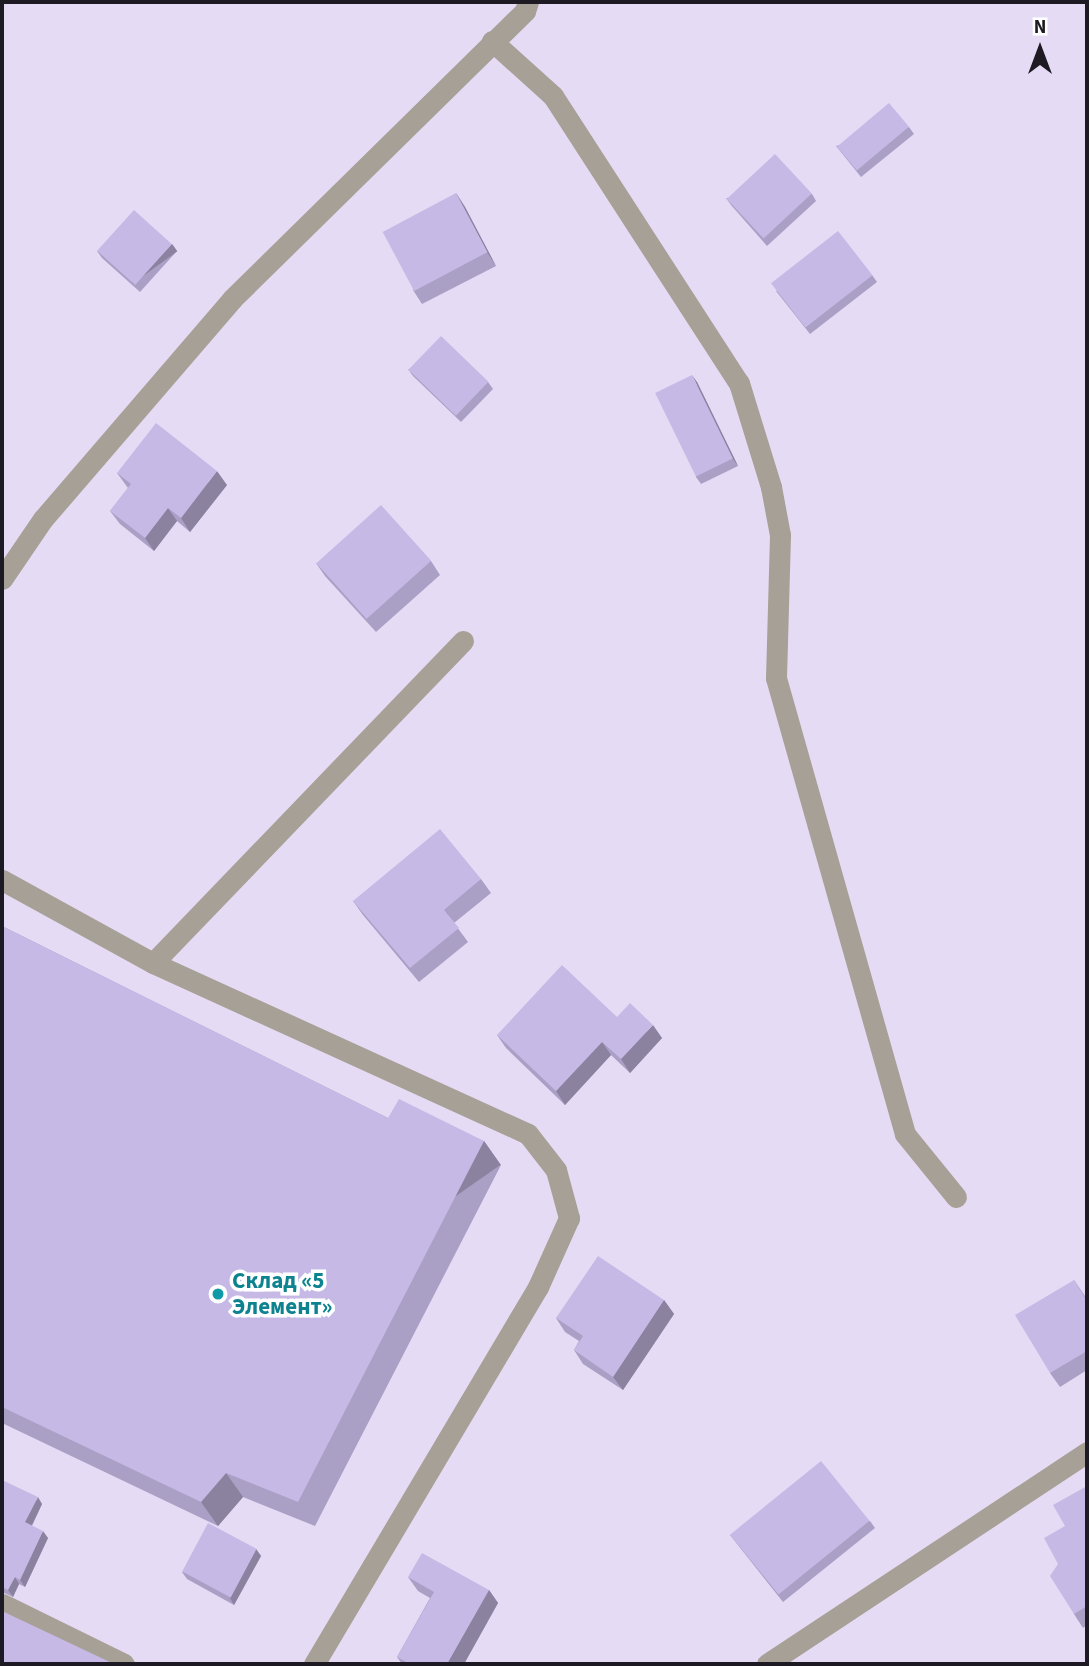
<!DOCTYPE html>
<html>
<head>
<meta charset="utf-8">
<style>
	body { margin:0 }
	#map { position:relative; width:1089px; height:1666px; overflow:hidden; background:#e6dbf4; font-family:"Source Sans 3",sans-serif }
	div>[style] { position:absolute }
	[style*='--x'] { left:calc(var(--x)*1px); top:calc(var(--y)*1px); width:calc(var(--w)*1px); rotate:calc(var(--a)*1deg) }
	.minor>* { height:21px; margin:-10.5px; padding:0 10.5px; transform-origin:10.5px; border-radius:10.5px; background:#a6a096 }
	.wall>* { inset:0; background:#aa9fc5 }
	.shaded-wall>* { inset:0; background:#8b82a0; transform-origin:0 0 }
	.building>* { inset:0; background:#c6b9e5; transform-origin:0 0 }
	.dots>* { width:19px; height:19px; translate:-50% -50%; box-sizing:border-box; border:4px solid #fff; border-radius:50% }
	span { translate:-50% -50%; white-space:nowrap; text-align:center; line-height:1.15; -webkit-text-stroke:7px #fff; paint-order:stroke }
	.culture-label { font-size:23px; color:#0d838f; font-weight:700 }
	.left { translate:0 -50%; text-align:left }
	.frame { position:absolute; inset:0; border:4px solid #1e1a23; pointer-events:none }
	.north { position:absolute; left:1005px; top:14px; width:70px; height:70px; -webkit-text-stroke:5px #fff; paint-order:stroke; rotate:0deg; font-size:19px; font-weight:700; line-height:28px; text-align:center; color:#1e1a23 }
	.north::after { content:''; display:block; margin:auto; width:24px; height:32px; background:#1e1a23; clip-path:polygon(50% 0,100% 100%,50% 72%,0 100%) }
</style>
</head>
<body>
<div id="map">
	<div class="minor">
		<i style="--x:492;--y:41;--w:82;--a:42"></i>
		<i style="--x:553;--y:96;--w:342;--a:57.1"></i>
		<i style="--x:739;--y:383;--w:109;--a:72.9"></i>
		<i style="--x:771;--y:487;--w:49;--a:79.4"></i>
		<i style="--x:780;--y:535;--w:143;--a:91.6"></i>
		<i style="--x:776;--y:678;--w:474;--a:74.2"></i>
		<i style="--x:905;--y:1134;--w:81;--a:51"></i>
		<i style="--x:2;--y:579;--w:73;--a:-55.7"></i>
		<i style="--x:43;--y:519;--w:290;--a:-49.3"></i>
		<i style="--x:232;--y:299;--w:411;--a:-44.5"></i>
		<i style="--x:525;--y:11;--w:9;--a:-72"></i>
		<i style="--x:2;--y:880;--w:172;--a:28.8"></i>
		<i style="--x:153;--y:963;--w:412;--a:24.5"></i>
		<i style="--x:528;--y:1134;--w:46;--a:52.1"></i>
		<i style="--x:556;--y:1170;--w:50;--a:74.8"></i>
		<i style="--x:569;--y:1218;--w:76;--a:114.2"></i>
		<i style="--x:538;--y:1287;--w:439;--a:120.7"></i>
		<i style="--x:153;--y:963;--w:447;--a:-46.1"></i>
		<i style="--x:2;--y:1604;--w:136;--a:26.2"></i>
		<i style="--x:767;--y:1664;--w:384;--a:-33.5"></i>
	</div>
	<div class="wall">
		<i style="clip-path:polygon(909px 127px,914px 134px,861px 177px,836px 146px)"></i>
		<i style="clip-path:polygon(456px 193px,465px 207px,496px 266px,422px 304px,413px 290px)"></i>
		<i style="clip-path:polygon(812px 194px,816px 201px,767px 246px,731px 205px,726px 198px)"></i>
		<i style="clip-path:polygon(172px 244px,177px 251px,140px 292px,102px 258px,97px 251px)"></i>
		<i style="clip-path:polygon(872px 275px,877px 282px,810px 334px,776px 291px)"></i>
		<i style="clip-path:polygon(408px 369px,488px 382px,493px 389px,461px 422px,413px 376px)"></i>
		<i style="clip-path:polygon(697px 382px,738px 466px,701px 484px,696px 477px)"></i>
		<i style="clip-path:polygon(117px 473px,227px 485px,190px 532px,177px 521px,154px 551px,120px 524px,110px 511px,128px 488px)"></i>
		<i style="clip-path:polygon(431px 561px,440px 575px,376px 632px,325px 576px,316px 563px)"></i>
		<i style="clip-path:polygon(481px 879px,491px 893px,454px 923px,468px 942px,419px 982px,363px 915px,353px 901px)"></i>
		<i style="clip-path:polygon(2px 926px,388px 1118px,484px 1141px,501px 1165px,315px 1526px,243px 1497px,218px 1526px,2px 1423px)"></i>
		<i style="clip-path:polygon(617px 1017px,662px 1038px,630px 1073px,611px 1055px,565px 1105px,506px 1048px,497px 1035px)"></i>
		<i style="clip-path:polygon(1074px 1280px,1087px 1299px,1087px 1370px,1060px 1387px,1050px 1373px)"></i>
		<i style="clip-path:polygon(664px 1300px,674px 1314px,623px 1390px,583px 1364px,574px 1350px,579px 1341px,565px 1332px,556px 1318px)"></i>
		<i style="clip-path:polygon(2px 1480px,42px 1504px,32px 1526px,48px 1538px,25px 1587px,19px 1584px,13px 1597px,2px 1592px)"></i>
		<i style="clip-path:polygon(1087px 1486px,1087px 1625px,1083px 1628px,1074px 1614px,1058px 1564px,1065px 1526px)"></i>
		<i style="clip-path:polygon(870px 1521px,875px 1528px,783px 1602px,730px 1535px)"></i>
		<i style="clip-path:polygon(256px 1549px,261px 1556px,234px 1605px,187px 1579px,182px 1572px)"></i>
		<i style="clip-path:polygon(408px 1577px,489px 1590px,498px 1603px,464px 1664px,402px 1664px,397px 1657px,430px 1598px,418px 1591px)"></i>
	</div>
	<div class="shaded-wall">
		<i style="clip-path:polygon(456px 193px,465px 207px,496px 266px,487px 252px)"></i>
		<i style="left:172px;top:244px;width:9px;height:55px;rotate:54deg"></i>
		<i style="clip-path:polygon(692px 375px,697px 382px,738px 466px,733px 459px)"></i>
		<i style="clip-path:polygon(217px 471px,227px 485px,190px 532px,181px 518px)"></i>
		<i style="clip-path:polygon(168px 508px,177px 521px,154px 551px,145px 538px)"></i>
		<i style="clip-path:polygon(653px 1025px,662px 1038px,630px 1073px,621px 1059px)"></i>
		<i style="clip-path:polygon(602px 1042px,611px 1055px,565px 1105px,556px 1091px)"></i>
		<i style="left:484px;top:1141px;width:29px;height:406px;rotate:55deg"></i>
		<i style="clip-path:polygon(664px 1300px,674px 1314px,623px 1390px,613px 1377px)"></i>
		<i style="clip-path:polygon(226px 1473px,243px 1497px,218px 1526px,201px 1502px)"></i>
		<i style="clip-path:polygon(38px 1497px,42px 1504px,30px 1529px,25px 1522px)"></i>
		<i style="clip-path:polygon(43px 1531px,48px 1538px,25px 1587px,20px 1580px)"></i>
		<i style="clip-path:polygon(256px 1549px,261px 1556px,234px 1605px,230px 1598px)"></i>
		<i style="clip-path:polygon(15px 1577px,19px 1584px,13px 1597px,8px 1590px)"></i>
		<i style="clip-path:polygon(489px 1590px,498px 1603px,464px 1664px,447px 1664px)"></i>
	</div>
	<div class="building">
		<i style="left:889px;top:103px;width:31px;height:68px;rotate:50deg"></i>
		<i style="left:775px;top:154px;width:54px;height:66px;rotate:47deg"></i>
		<i style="left:456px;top:193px;width:67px;height:83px;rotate:62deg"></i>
		<i style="left:134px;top:210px;width:51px;height:55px;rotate:42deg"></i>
		<i style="left:838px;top:231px;width:56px;height:85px;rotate:52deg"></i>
		<i style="left:441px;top:336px;width:66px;height:47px;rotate:44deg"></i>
		<i style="left:692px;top:375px;width:93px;height:41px;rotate:64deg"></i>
		<i style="clip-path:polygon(156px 423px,217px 471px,181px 518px,168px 508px,145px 538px,110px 511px,131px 484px,117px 473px)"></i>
		<i style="left:381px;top:505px;width:75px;height:87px;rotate:48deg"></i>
		<i style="clip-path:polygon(440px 829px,481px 879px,444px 910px,459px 928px,410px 968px,353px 901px)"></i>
		<i style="clip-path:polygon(2px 926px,388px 1118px,399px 1099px,484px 1141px,298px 1502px,226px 1473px,201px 1502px,2px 1407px)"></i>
		<i style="clip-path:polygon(562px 965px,617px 1017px,630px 1003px,653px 1025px,621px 1059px,602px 1042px,556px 1091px,497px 1035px)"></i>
		<i style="clip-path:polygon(598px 1256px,664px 1300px,613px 1377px,574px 1350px,583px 1336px,556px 1318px)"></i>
		<i style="clip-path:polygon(1074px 1280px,1087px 1301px,1087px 1351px,1050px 1373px,1015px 1315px)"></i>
		<i style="left:821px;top:1461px;width:77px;height:117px;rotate:51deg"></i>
		<i style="clip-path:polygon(2px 1480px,38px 1497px,25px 1522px,43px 1531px,20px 1580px,15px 1577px,8px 1590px,2px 1587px)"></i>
		<i style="clip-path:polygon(1087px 1486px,1087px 1606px,1074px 1614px,1050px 1576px,1058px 1564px,1044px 1538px,1065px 1526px,1053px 1505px)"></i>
		<i style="left:208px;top:1523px;width:55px;height:55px;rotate:28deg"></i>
		<i style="clip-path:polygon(422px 1553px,489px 1590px,447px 1664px,410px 1664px,397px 1657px,434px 1592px,408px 1577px)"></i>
		<i style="clip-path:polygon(2px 1611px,114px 1664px,2px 1664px)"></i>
	</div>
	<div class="dots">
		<i style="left:218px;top:1294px;background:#0f9aa8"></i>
	</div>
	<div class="culture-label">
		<span class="left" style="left:232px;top:1294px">Склад «5<br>Элемент»</span>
	</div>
	<div class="frame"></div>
	<div class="north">N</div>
</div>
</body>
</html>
